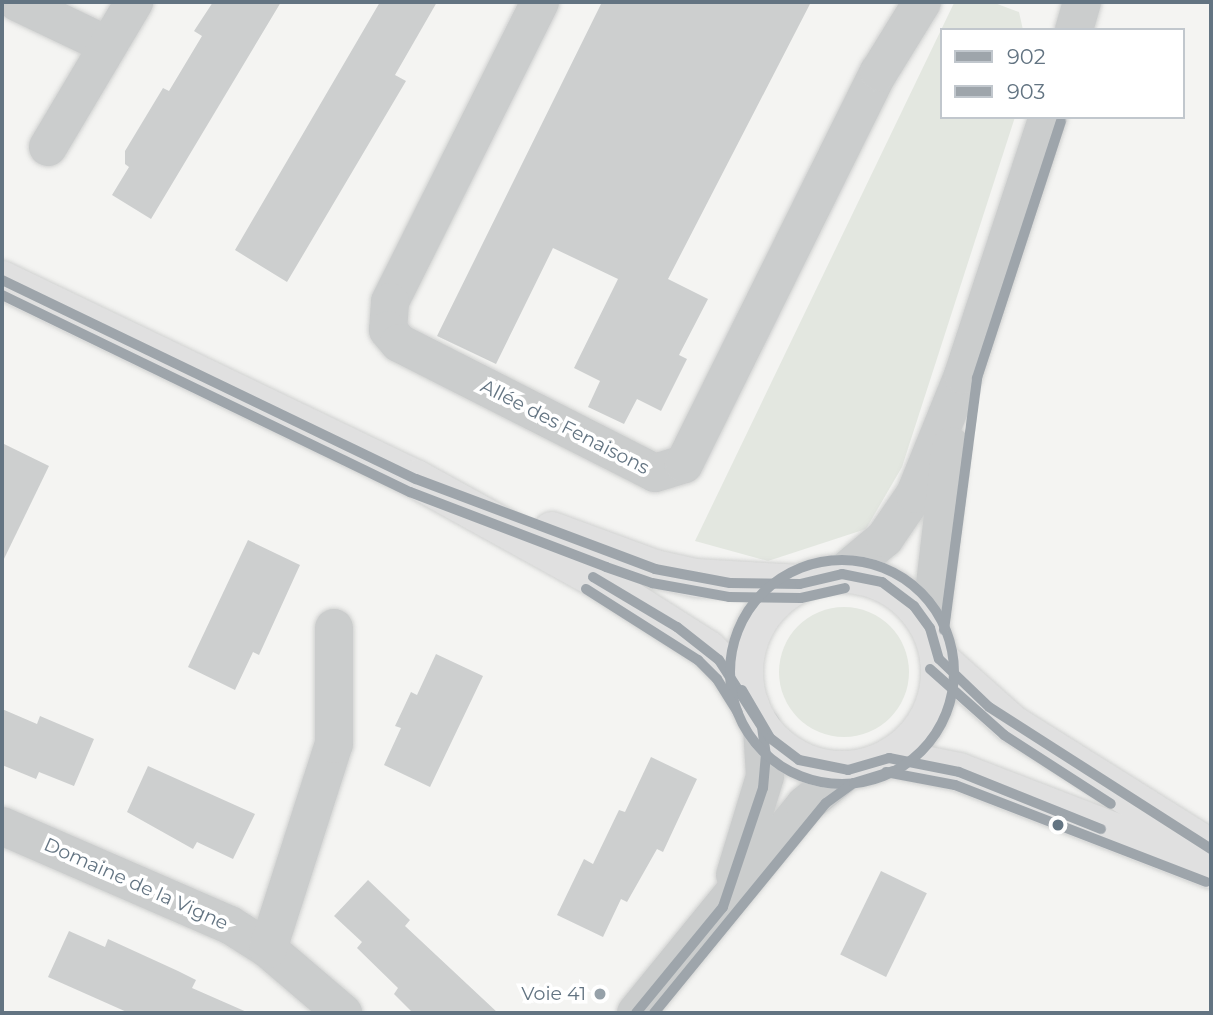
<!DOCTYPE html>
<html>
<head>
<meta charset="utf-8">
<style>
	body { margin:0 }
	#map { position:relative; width:1213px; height:1015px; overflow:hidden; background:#f4f4f2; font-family:Montserrat,sans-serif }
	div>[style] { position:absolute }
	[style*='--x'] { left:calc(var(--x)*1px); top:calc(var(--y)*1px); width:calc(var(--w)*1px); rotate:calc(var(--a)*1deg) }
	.green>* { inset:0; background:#e3e7e0 }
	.round { border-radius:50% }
	.building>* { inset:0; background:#cdcfcf; transform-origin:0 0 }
	.roads { filter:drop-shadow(0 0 2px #d1d2d1) drop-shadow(0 0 2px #d1d2d1) }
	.minor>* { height:38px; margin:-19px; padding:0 19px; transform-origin:19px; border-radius:19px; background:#cbcdcd }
	.major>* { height:38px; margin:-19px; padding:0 19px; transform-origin:19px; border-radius:19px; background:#e0e0e0 }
	.major>.ring { margin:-19px; padding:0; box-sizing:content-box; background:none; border:38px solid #e0e0e0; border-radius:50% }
	.bus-1>* { height:10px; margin:-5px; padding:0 5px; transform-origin:5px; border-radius:5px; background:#9ea5ab }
	.bus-2>* { height:10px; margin:-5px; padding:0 5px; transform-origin:5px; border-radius:5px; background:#9ea5ab }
	.bus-2>.ring { margin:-5px; padding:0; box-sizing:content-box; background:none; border:10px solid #9ea5ab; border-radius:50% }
	.dots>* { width:19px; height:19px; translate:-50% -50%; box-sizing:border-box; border:4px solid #fff; border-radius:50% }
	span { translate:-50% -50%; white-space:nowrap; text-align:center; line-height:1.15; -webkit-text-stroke:7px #fff; paint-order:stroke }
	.street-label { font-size:19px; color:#637482 }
	.poi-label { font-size:19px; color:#637482 }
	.right { translate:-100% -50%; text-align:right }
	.frame { position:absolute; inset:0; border:4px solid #637482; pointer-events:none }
	.legend { position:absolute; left:940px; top:28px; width:245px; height:91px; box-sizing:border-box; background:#fff; border:2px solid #c1c7cd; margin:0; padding:9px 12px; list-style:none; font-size:21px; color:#637482 }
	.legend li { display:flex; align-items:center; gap:14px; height:35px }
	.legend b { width:35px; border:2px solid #c1c7cd }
</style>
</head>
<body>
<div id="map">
	<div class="green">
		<i style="clip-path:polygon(992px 2px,1019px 12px,1023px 30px,942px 30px,942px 117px,1015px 117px,902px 467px,866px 529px,768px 561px,695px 541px,954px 3px)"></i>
		<i class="round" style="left:779px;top:607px;width:130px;height:130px"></i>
	</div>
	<div class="building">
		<i style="clip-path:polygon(213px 2px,281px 2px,151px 219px,112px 195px,129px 167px,125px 164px,125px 151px,163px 88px,169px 91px,202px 36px,194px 31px)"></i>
		<i style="clip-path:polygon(380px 2px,437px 2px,395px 75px,406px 81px,287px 282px,235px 250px)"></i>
		<i style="clip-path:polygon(602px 2px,811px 2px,668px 279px,708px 299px,679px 355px,687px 359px,661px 411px,637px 399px,624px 424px,588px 407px,600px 381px,574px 368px,618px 279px,553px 248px,496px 364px,437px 336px)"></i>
		<i style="clip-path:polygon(2px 443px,49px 466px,2px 563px)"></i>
		<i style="clip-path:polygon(248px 540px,300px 565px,259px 655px,253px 652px,235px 690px,188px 667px)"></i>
		<i style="clip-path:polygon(436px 654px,483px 676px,430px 787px,384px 765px,401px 728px,395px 726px,404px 707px,411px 692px,417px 695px)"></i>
		<i style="clip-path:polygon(2px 709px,37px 724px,40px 716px,94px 739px,74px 786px,39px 772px,36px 779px,2px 765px)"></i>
		<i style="clip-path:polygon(651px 757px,697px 779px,663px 852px,657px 849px,627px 902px,621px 899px,603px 937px,557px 915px,584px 859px,593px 864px,619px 810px,625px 812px)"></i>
		<i style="clip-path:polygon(148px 766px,255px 814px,233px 859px,197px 842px,193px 849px,127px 812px)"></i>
		<i style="left:881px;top:871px;width:51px;height:93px;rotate:26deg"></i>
		<i style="clip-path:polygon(368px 880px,410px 920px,405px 926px,498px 1013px,413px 1013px,394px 994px,398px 988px,357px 948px,362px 942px,334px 916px)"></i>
		<i style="clip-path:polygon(69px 931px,105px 947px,108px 939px,178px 971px,196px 980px,192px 988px,249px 1013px,129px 1013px,48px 977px)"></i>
	</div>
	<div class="roads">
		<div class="minor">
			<i style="--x:17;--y:2;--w:100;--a:25.5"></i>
			<i style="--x:540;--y:2;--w:335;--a:116.6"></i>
			<i style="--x:390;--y:302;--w:28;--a:94"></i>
			<i style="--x:388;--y:330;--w:17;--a:50"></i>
			<i style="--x:399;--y:343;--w:287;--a:26.9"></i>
			<i style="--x:655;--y:473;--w:30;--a:-17"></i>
			<i style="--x:684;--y:464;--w:438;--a:-63.6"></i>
			<i style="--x:879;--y:72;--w:82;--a:-58.4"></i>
			<i style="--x:1074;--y:30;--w:29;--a:-74"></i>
			<i style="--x:48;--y:147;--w:169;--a:-59.3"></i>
			<i style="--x:842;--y:574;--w:56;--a:-39.9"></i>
			<i style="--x:885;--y:538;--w:53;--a:-55.7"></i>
			<i style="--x:915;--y:494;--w:128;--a:-68"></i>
			<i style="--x:963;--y:375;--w:272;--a:-71.8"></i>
			<i style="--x:930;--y:628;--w:183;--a:-83.4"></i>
			<i style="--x:2;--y:826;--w:249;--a:23.5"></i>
			<i style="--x:230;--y:925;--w:45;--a:32.3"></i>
			<i style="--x:268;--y:949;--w:99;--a:40.5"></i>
			<i style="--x:735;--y:875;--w:103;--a:-73.1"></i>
			<i style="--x:765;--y:776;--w:49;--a:-93.5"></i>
			<i style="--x:268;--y:949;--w:215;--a:-72.2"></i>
			<i style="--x:334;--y:744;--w:116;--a:-90"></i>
			<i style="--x:636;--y:1013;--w:268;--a:-50.9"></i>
			<i style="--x:805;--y:805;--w:55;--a:-39.1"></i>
		</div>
		<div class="major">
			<i style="--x:2;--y:280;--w:459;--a:25.7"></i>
			<i style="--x:416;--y:479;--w:205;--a:28.9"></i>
			<i style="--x:595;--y:578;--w:133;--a:32.4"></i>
			<i style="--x:707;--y:649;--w:30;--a:45"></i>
			<i style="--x:728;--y:670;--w:41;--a:57.8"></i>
			<i style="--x:552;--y:531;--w:110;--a:20.3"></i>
			<i style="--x:655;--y:569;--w:42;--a:12.4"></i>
			<i style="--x:696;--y:578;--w:104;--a:3.3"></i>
			<i class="ring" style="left:744px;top:574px;width:158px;height:158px"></i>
			<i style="--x:939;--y:659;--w:98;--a:41.7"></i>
			<i style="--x:1012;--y:724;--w:235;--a:32.1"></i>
			<i style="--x:889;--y:758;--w:71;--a:11.3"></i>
			<i style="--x:959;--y:772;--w:270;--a:21.1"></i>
		</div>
	</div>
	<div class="bus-1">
		<i style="--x:2;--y:280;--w:459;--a:25.7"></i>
		<i style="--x:416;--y:479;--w:255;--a:20.6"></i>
		<i style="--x:655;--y:569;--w:76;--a:10.6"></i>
		<i style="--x:730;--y:583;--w:70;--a:0.8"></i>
		<i style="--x:800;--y:584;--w:43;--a:-13.4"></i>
		<i style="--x:842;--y:574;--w:41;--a:11.3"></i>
		<i style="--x:882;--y:582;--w:40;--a:37"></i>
		<i style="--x:914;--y:606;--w:27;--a:54"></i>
		<i style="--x:930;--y:628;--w:32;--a:74"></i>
		<i style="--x:939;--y:659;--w:69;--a:43.8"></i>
		<i style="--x:989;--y:707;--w:264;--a:32.6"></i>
		<i style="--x:593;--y:577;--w:98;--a:30.8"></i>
		<i style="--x:677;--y:627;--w:53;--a:38.2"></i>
		<i style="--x:719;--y:660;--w:80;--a:57.3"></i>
		<i style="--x:762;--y:727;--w:27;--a:82"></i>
		<i style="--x:766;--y:754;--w:34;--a:95"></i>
		<i style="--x:763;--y:788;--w:126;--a:108.6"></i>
		<i style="--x:723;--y:907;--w:137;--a:129.4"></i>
		<i style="--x:742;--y:690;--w:56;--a:59.7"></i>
		<i style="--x:770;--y:738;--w:36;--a:37"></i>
		<i style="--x:799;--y:760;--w:50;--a:11.5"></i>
		<i style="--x:848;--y:770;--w:43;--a:-16.3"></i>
		<i style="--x:889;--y:758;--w:71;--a:11.3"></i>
		<i style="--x:959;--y:772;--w:153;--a:21.9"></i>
	</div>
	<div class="bus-2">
		<i style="--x:2;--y:295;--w:453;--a:25.8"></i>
		<i style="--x:410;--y:492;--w:210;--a:20.9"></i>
		<i style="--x:606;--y:567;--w:49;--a:19.2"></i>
		<i style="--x:652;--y:583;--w:78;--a:10.3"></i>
		<i style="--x:729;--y:597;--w:72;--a:0.8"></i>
		<i style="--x:801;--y:598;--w:45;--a:-12.8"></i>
		<i class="ring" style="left:730px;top:560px;width:214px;height:214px"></i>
		<i style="--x:586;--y:589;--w:133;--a:32.4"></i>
		<i style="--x:698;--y:660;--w:27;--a:45"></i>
		<i style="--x:717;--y:679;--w:39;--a:58"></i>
		<i style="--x:944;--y:630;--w:254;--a:-82.5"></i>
		<i style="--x:977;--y:378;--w:270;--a:-71.9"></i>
		<i style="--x:930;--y:669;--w:99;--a:41.7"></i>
		<i style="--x:1004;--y:735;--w:127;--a:32.8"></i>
		<i style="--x:886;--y:772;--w:70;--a:10.7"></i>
		<i style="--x:955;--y:785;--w:269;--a:21.1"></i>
		<i style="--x:654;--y:1013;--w:271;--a:-50.7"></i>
		<i style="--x:826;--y:803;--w:34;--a:-36"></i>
		<i style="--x:854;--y:783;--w:41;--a:-17.1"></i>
	</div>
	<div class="dots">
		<i style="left:1058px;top:825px;background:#637482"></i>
		<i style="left:600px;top:994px;background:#96a1a9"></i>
	</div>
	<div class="street-label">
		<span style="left:565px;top:427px;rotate:27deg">Allée des Fenaisons</span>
		<span style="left:136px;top:884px;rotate:24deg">Domaine de la Vigne</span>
	</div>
	<div class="poi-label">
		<span class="right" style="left:586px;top:994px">Voie 41</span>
	</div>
	<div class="frame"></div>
	<ul class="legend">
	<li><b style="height:9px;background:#9ea5ab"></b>902</li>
	<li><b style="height:9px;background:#9ea5ab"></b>903</li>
	</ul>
</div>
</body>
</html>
